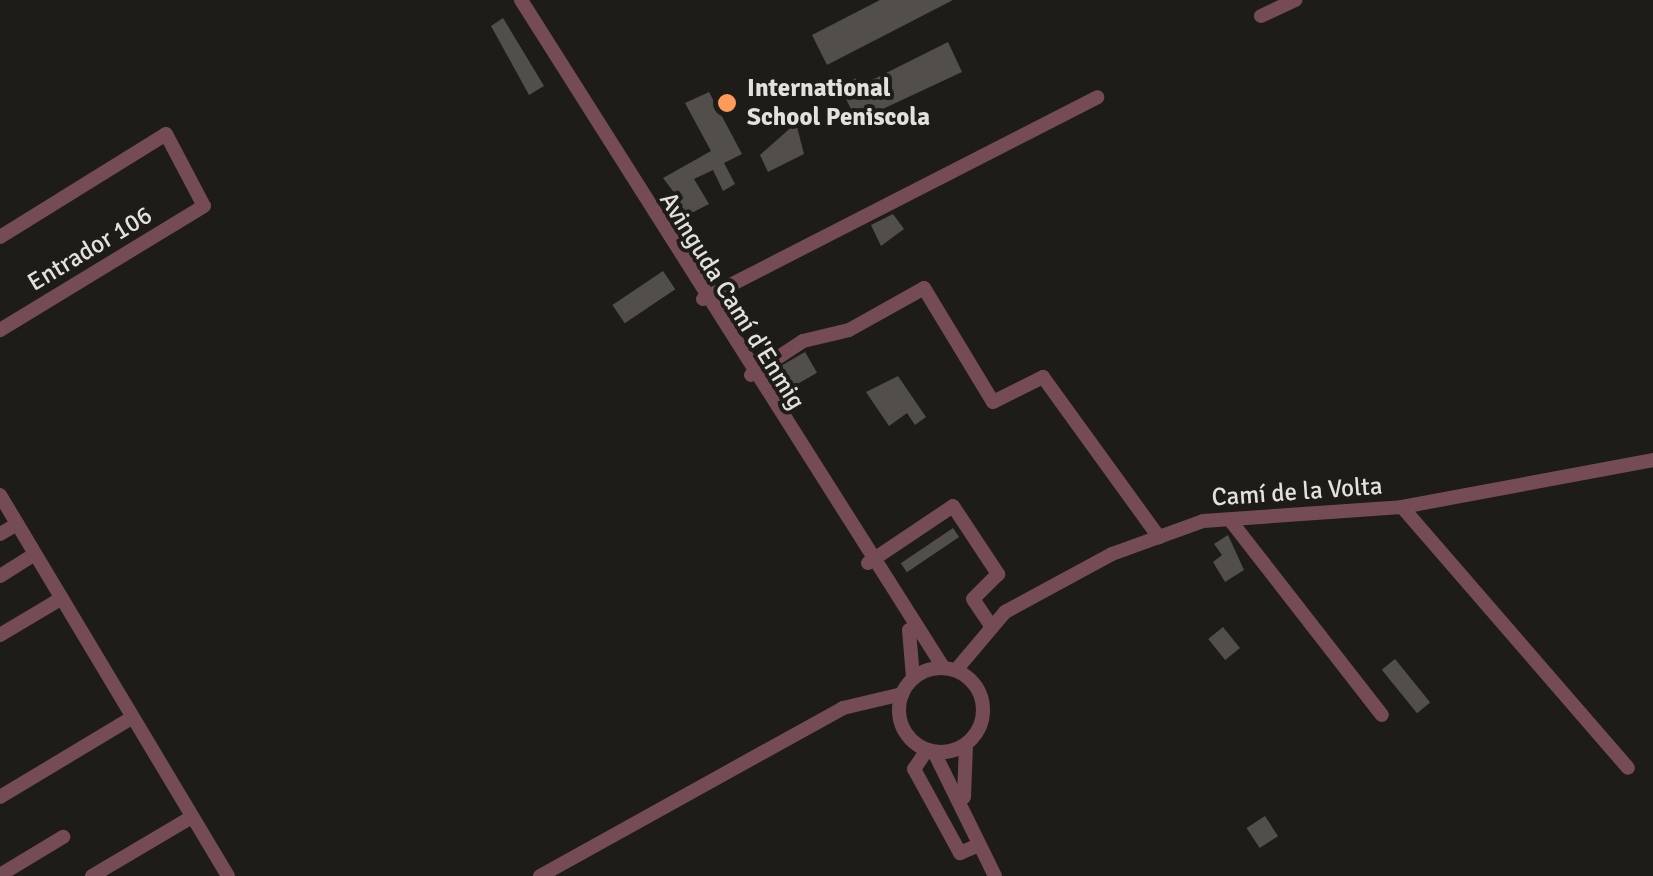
<!DOCTYPE html>
<html>
<head>
<meta charset="utf-8">
<style>
	body { margin:0 }
	#map { position:relative; width:1653px; height:876px; overflow:hidden; background:#1e1c19; font-family:Signika,sans-serif }
	div>[style] { position:absolute }
	[style*='--x'] { left:calc(var(--x)*1px); top:calc(var(--y)*1px); width:calc(var(--w)*1px); rotate:calc(var(--a)*1deg) }
	.building>* { inset:0; background:#514e4b; transform-origin:0 0 }
	.minor>* { height:14px; margin:-7px; padding:0 7px; transform-origin:7px; border-radius:7px; background:#754c55 }
	.minor>.ring { margin:-7px; padding:0; box-sizing:content-box; background:none; border:14px solid #754c55; border-radius:50% }
	.dots>* { width:28px; height:28px; translate:-50% -50%; box-sizing:border-box; border:5px solid #1e1c19; border-radius:50% }
	span { translate:-50% -50%; white-space:nowrap; text-align:center; line-height:1.15; -webkit-text-stroke:8px #1e1c19; paint-order:stroke }
	.poi-label { font-size:25px; color:#e2e1de; font-weight:700 }
	.left { translate:0 -50%; text-align:left }
	.street-label { font-size:25px; color:#e2e1de }
</style>
</head>
<body>
<div id="map">
	<div class="building">
		<i style="clip-path:polygon(880px 0,953px 0,827px 65px,812px 35px)"></i>
		<i style="clip-path:polygon(503px 18px,544px 86px,529px 95px,491px 26px)"></i>
		<i style="clip-path:polygon(948px 42px,962px 72px,857px 121px,840px 87px,856px 78px,860px 86px)"></i>
		<i style="clip-path:polygon(709px 92px,742px 154px,724px 163px,735px 184px,723px 191px,713px 170px,694px 179px,709px 204px,674px 222px,662px 202px,676px 195px,663px 178px,711px 151px,685px 103px)"></i>
		<i style="clip-path:polygon(796px 123px,804px 154px,768px 172px,760px 155px)"></i>
		<i style="clip-path:polygon(893px 214px,904px 229px,881px 246px,871px 225px)"></i>
		<i style="left:663px;top:271px;width:22px;height:61px;rotate:56deg"></i>
		<i style="left:805px;top:352px;width:24px;height:41px;rotate:60deg"></i>
		<i style="clip-path:polygon(898px 376px,926px 417px,915px 425px,907px 413px,889px 426px,866px 392px)"></i>
		<i style="left:953px;top:528px;width:11px;height:63px;rotate:56deg"></i>
		<i style="clip-path:polygon(1228px 535px,1244px 570px,1225px 582px,1213px 562px,1222px 555px,1214px 544px)"></i>
		<i style="left:1223px;top:627px;width:27px;height:19px;rotate:51deg"></i>
		<i style="left:1395px;top:659px;width:56px;height:17px;rotate:51deg"></i>
		<i style="left:1265px;top:816px;width:24px;height:22px;rotate:57deg"></i>
	</div>
	<div class="minor">
		<i style="--x:521;--y:0;--w:789;--a:57.68"></i>
		<i style="--x:1261;--y:16;--w:38;--a:-25"></i>
		<i style="--x:0;--y:237;--w:195;--a:-31.8"></i>
		<i style="--x:166;--y:134;--w:81;--a:62.2"></i>
		<i style="--x:204;--y:206;--w:239;--a:148.7"></i>
		<i style="--x:703;--y:299;--w:443;--a:-27.1"></i>
		<i style="--x:751;--y:375;--w:62;--a:-33.2"></i>
		<i style="--x:803;--y:341;--w:47;--a:-13.4"></i>
		<i style="--x:849;--y:330;--w:86;--a:-29.2"></i>
		<i style="--x:924;--y:288;--w:133;--a:58.8"></i>
		<i style="--x:993;--y:402;--w:56;--a:-26.6"></i>
		<i style="--x:1043;--y:377;--w:198;--a:54.1"></i>
		<i style="--x:0;--y:495;--w:444;--a:59.1"></i>
		<i style="--x:1402;--y:507;--w:345;--a:49.1"></i>
		<i style="--x:1230;--y:520;--w:247;--a:52.1"></i>
		<i style="--x:0;--y:534;--w:20;--a:-30"></i>
		<i style="--x:868;--y:563;--w:102;--a:-33.8"></i>
		<i style="--x:953;--y:506;--w:82;--a:56.5"></i>
		<i style="--x:998;--y:574;--w:35;--a:135"></i>
		<i style="--x:973;--y:599;--w:29;--a:56"></i>
		<i style="--x:0;--y:576;--w:41;--a:-32.2"></i>
		<i style="--x:909;--y:630;--w:48;--a:85.2"></i>
		<i style="--x:0;--y:635;--w:72;--a:-30.8"></i>
		<i class="ring" style="left:899px;top:668px;width:70px;height:70px"></i>
		<i style="--x:956;--y:670;--w:76;--a:-49.8"></i>
		<i style="--x:1005;--y:612;--w:122;--a:-28.5"></i>
		<i style="--x:1112;--y:554;--w:97;--a:-19.9"></i>
		<i style="--x:1203;--y:521;--w:199;--a:-4"></i>
		<i style="--x:1402;--y:507;--w:255;--a:-10.6"></i>
		<i style="--x:927;--y:750;--w:23;--a:124"></i>
		<i style="--x:914;--y:769;--w:96;--a:61.3"></i>
		<i style="--x:960;--y:853;--w:21;--a:-23"></i>
		<i style="--x:934;--y:752;--w:138;--a:63.8"></i>
		<i style="--x:0;--y:797;--w:149;--a:-31"></i>
		<i style="--x:964;--y:797;--w:53;--a:-87.8"></i>
		<i style="--x:0;--y:875;--w:74;--a:-31.1"></i>
		<i style="--x:92;--y:876;--w:114;--a:-30.6"></i>
		<i style="--x:540;--y:876;--w:346;--a:-29"></i>
		<i style="--x:843;--y:708;--w:61;--a:-13.3"></i>
	</div>
	<div class="dots">
		<i style="left:727px;top:103px;background:#fe9b59"></i>
	</div>
	<div class="poi-label">
		<span class="left" style="left:747px;top:103px">International<br>School Peniscola</span>
	</div>
	<div class="street-label">
		<span style="left:90px;top:249px;rotate:-31deg">Entrador 106</span>
		<span style="left:732px;top:301px;rotate:58deg">Avinguda Camí d'Enmig</span>
		<span style="left:1297px;top:492px;rotate:-4deg">Camí de la Volta</span>
	</div>
</div>
</body>
</html>
